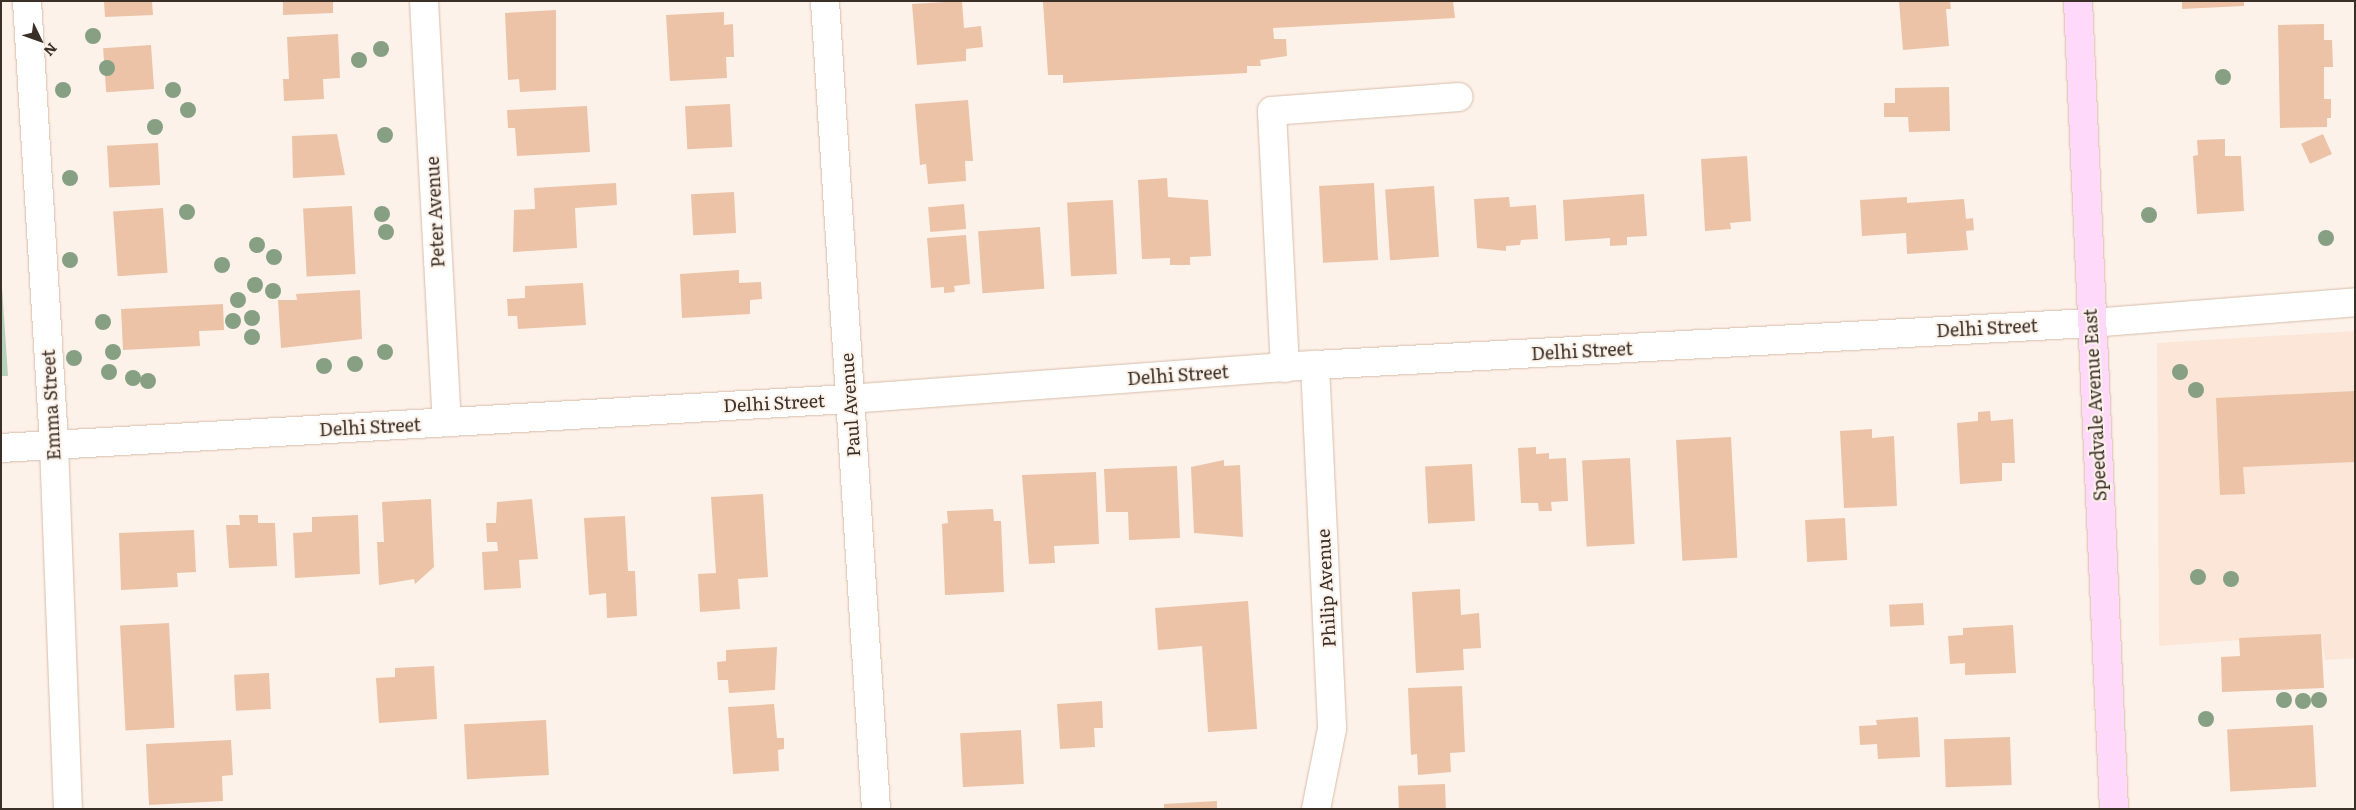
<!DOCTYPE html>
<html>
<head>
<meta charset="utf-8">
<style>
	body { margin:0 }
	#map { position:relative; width:2356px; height:810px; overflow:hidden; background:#fdf2ea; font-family:Literata,serif }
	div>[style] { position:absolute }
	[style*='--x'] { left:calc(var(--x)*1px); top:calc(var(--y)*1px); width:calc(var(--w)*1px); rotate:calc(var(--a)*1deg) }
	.built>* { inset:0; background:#fbe6d8 }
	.green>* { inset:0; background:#b6d3b9 }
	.building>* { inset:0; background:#ecc3a6; transform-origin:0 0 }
	.roads { filter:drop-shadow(0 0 1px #d8bdaa) drop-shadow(0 0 1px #d8bdaa) }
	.minor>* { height:28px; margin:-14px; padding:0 14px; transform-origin:14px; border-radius:14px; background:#fff }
	.major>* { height:28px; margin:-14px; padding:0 14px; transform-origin:14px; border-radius:14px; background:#fed9f9 }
	.trees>* { width:16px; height:16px; margin:-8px; border-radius:50%; background:#87a084 }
	span { translate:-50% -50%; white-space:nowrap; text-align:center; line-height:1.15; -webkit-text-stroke:4px #fdf2ea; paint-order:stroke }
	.street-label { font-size:18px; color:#3a3028 }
	.frame { position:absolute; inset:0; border:2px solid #3a3028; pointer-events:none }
	.north { position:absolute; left:15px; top:15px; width:50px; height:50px; -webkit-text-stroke:4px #fdf2ea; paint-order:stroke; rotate:132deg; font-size:14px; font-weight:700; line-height:20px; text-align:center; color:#3a3028 }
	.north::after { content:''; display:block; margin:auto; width:18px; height:22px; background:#3a3028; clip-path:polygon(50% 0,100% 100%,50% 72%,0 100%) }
</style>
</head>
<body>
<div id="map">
	<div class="built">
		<i style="clip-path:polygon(2355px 331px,2355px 658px,2325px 660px,2321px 634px,2159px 646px,2157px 343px)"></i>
	</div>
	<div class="green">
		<i style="clip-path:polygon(1px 272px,8px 376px,1px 376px)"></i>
	</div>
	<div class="building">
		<i style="clip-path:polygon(104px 1px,152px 1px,153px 15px,105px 17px)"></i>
		<i style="clip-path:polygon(283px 1px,333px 1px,333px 13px,283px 15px)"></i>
		<i style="clip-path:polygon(962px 1px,964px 28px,981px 26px,983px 47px,966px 49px,966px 61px,917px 65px,912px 4px)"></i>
		<i style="clip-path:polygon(1453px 1px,1455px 18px,1273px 28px,1274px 39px,1286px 39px,1287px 56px,1260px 60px,1261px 66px,1247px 66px,1247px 73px,1063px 83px,1063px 75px,1048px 75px,1043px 2px)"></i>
		<i style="clip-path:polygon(1899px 1px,1950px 1px,1951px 9px,1946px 9px,1949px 46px,1903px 50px)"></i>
		<i style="clip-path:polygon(2182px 1px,2244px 1px,2244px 6px,2182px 9px)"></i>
		<i style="clip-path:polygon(556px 10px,556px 90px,520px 92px,519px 79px,508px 80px,505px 13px)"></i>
		<i style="clip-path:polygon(724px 12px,724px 25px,733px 24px,734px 57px,726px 57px,727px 78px,670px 81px,666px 15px)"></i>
		<i style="clip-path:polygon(2324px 24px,2324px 40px,2332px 40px,2333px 67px,2324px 67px,2324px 99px,2331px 99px,2331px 118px,2327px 118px,2327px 127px,2280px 128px,2278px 25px)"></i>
		<i style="clip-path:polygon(338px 34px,340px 78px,323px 79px,324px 99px,284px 101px,283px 79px,289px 79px,287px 37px)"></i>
		<i style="left:151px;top:45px;width:44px;height:48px;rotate:86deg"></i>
		<i style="clip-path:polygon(1949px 87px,1950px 131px,1909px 132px,1908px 117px,1884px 117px,1884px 103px,1895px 103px,1895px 88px)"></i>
		<i style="clip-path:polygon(968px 100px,973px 161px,965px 161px,966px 181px,928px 184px,926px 164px,920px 165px,915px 104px)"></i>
		<i style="left:730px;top:104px;width:43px;height:45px;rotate:87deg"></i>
		<i style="clip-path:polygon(587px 106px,590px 152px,517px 156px,515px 128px,508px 128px,507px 110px)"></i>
		<i style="clip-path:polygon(337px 134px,345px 175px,293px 178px,292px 136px)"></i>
		<i style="left:2323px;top:134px;width:22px;height:24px;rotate:66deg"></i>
		<i style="clip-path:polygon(2225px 139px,2225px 156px,2241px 156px,2244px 211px,2197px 214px,2193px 156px,2198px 155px,2197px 140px)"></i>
		<i style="left:158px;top:143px;width:42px;height:51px;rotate:87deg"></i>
		<i style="clip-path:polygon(1747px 156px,1751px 221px,1730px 223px,1731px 229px,1705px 231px,1701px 159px)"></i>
		<i style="clip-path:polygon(1167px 178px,1168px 197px,1208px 200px,1211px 256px,1190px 257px,1190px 265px,1170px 265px,1170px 258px,1142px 259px,1138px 180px)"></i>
		<i style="clip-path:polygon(616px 183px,617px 205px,575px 208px,577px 248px,513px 252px,514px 210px,535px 209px,534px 188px)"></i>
		<i style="left:1374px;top:183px;width:77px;height:55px;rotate:87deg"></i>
		<i style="left:1434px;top:186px;width:71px;height:49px;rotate:86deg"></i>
		<i style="left:734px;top:192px;width:41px;height:43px;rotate:87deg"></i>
		<i style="clip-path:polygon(1644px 194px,1647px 236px,1627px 237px,1627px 245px,1610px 246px,1610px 238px,1565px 241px,1563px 200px)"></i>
		<i style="clip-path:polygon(1509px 197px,1510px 207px,1536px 205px,1538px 239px,1521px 240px,1520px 245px,1506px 246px,1506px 251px,1477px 248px,1474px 199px)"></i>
		<i style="clip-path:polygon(1907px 197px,1907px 203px,1964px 199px,1966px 219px,1973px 218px,1974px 230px,1966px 231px,1968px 250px,1907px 254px,1906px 233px,1862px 236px,1860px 200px)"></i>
		<i style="left:1113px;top:200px;width:74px;height:46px;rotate:87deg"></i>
		<i style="left:964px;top:204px;width:25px;height:36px;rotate:85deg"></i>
		<i style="left:352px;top:206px;width:68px;height:49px;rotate:87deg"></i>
		<i style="left:163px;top:208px;width:65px;height:50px;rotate:86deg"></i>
		<i style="left:1040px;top:227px;width:62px;height:62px;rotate:86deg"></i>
		<i style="clip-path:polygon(966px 235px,970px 284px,954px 286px,955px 292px,944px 293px,944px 287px,931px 288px,927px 238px)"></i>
		<i style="clip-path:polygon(739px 270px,739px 283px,761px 282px,762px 299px,750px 300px,750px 314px,682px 318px,680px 274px)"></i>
		<i style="clip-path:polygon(583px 283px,586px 325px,518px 329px,517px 316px,508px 316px,507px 299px,525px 298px,525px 286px)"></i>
		<i style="clip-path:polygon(360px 290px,362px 339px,281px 348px,278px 300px,297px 300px,296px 294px)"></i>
		<i style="clip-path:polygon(223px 304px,224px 330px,199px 331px,200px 346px,123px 350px,121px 309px)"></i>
		<i style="clip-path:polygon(2355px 391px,2355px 462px,2243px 467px,2245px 494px,2220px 495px,2216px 398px)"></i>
		<i style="clip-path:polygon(1990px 411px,1991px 421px,2013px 419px,2015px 463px,2002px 463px,2002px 481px,1960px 484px,1957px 423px,1978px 421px,1978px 412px)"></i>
		<i style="clip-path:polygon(1872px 429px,1872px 438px,1894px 436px,1897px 506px,1844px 508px,1840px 431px)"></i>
		<i style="left:1731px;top:437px;width:121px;height:55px;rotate:87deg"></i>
		<i style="clip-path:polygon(1536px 447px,1536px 454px,1549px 453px,1549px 459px,1566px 458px,1568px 501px,1551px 502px,1552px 511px,1539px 511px,1538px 503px,1521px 503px,1518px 448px)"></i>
		<i style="left:1630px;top:458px;width:86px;height:48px;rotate:87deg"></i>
		<i style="clip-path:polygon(1224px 460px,1224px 466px,1240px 465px,1243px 537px,1194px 533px,1191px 467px)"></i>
		<i style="left:1472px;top:464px;width:57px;height:47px;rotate:87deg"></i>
		<i style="clip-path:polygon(1177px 466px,1180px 538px,1129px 540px,1128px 512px,1106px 512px,1104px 469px)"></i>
		<i style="clip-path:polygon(1096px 472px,1099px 544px,1054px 546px,1055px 563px,1029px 564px,1022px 475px)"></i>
		<i style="clip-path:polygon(763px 494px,768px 577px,738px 579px,740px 609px,700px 612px,698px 574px,716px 573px,711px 497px)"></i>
		<i style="clip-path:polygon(431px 499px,434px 567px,415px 584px,414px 579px,379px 585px,377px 542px,384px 542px,382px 502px)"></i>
		<i style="clip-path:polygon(532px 499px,538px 559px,519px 560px,521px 588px,484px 590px,482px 552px,498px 551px,497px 542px,487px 542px,486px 523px,496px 523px,497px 502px)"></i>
		<i style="clip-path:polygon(993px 509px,994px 521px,1001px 521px,1004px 592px,945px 595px,942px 524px,948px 523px,947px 511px)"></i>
		<i style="clip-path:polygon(239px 515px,258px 515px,258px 523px,275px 523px,277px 566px,229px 568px,226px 525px,240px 525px)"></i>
		<i style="clip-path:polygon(358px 515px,360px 574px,295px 578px,293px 533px,312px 532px,312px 517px)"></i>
		<i style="clip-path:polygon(625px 516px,628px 571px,635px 571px,637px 616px,607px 618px,606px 593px,589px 595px,584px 518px)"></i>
		<i style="left:1845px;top:518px;width:42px;height:40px;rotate:87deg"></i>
		<i style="clip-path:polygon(194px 530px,196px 572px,177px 573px,178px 587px,121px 590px,119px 533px)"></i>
		<i style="clip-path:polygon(1460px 589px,1461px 615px,1479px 613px,1481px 648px,1463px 649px,1464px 670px,1416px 673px,1412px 592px)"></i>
		<i style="clip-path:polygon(1248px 601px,1257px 729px,1208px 732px,1202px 646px,1158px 650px,1155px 608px)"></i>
		<i style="left:1923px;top:603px;width:22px;height:34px;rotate:87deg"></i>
		<i style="left:169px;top:623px;width:105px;height:49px;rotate:87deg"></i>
		<i style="clip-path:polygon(2013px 625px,2016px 673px,1965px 675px,1965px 663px,1950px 664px,1948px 636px,1963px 635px,1963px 628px)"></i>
		<i style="clip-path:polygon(2321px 634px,2324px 688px,2222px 692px,2221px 657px,2240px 656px,2239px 638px)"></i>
		<i style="clip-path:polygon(777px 647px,775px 690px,729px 693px,728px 680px,718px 680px,717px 662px,726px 661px,726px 650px)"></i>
		<i style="clip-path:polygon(434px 666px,437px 719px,379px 723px,376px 678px,395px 677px,395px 668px)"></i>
		<i style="left:269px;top:673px;width:36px;height:35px;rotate:87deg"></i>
		<i style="clip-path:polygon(1462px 686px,1465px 752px,1450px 753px,1451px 772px,1418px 775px,1417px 754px,1411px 755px,1408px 688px)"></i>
		<i style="clip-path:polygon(1102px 701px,1103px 728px,1094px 728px,1095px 747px,1060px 749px,1057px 704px)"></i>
		<i style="clip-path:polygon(774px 704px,777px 738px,784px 738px,784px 749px,778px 750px,779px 771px,733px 774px,728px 707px)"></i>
		<i style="clip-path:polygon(1918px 717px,1920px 757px,1878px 759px,1877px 744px,1860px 745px,1859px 726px,1877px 725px,1876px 720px)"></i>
		<i style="left:546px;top:720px;width:55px;height:82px;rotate:87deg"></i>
		<i style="left:2313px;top:725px;width:62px;height:86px;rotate:87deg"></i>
		<i style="left:1021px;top:730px;width:54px;height:61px;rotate:87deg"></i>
		<i style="left:2010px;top:737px;width:48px;height:66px;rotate:88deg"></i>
		<i style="clip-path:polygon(231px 740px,233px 775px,222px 776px,223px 801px,149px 805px,146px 744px)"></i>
		<i style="left:1445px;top:784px;width:25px;height:47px;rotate:88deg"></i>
		<i style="clip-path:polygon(1217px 801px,1217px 809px,1164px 809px,1164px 804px)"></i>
	</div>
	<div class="roads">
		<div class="minor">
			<i style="--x:27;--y:1;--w:446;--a:86.5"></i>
			<i style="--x:54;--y:446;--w:363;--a:87.8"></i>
			<i style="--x:424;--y:1;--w:422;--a:86.9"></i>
			<i style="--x:825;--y:1;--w:810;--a:86.39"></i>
			<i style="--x:1315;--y:365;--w:364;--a:87.3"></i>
			<i style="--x:1332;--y:729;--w:82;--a:101.3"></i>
			<i style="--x:1285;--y:368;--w:257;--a:-92.9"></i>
			<i style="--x:1272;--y:111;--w:187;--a:-4.3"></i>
			<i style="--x:1;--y:448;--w:849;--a:-3.31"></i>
			<i style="--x:849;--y:399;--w:467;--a:-4.2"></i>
			<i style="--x:1315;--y:365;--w:777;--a:-3.1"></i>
			<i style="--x:2091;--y:323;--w:265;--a:-4.5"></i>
		</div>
		<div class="major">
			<i style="--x:2078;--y:1;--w:809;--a:87.45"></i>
		</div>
	</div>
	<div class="trees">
		<i style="left:93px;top:36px"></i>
		<i style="left:381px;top:49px"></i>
		<i style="left:359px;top:60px"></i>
		<i style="left:107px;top:68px"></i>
		<i style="left:2223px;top:77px"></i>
		<i style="left:63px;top:90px"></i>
		<i style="left:173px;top:90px"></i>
		<i style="left:188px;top:110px"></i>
		<i style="left:155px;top:127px"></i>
		<i style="left:385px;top:135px"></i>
		<i style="left:70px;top:178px"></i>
		<i style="left:187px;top:212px"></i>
		<i style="left:382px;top:214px"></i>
		<i style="left:2149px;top:215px"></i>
		<i style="left:386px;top:232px"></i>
		<i style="left:2326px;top:238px"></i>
		<i style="left:257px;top:245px"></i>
		<i style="left:274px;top:257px"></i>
		<i style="left:70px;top:260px"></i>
		<i style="left:222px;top:265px"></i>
		<i style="left:255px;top:285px"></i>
		<i style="left:273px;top:291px"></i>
		<i style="left:238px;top:300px"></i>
		<i style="left:252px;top:318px"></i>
		<i style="left:233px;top:321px"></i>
		<i style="left:103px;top:322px"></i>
		<i style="left:252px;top:337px"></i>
		<i style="left:113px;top:352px"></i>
		<i style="left:385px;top:352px"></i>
		<i style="left:74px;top:358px"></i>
		<i style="left:355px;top:364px"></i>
		<i style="left:324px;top:366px"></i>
		<i style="left:109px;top:372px"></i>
		<i style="left:2180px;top:372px"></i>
		<i style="left:133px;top:378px"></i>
		<i style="left:148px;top:381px"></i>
		<i style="left:2196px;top:390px"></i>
		<i style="left:2198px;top:577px"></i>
		<i style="left:2231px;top:579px"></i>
		<i style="left:2284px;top:700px"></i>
		<i style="left:2319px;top:700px"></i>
		<i style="left:2303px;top:701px"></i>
		<i style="left:2206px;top:719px"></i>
	</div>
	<div class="street-label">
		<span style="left:435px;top:212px;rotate:-93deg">Peter Avenue</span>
		<span style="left:1987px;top:328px;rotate:-3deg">Delhi Street</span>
		<span style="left:1582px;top:351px;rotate:-3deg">Delhi Street</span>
		<span style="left:1178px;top:375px;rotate:-4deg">Delhi Street</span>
		<span style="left:774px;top:403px;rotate:-3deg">Delhi Street</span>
		<span style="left:51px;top:405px;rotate:-93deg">Emma Street</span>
		<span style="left:850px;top:405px;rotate:-94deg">Paul Avenue</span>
		<span style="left:2095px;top:405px;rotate:-93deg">Speedvale Avenue East</span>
		<span style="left:370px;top:427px;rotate:-3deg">Delhi Street</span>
		<span style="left:1326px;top:588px;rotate:-93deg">Philip Avenue</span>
	</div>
	<div class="frame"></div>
	<div class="north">N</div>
</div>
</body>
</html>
